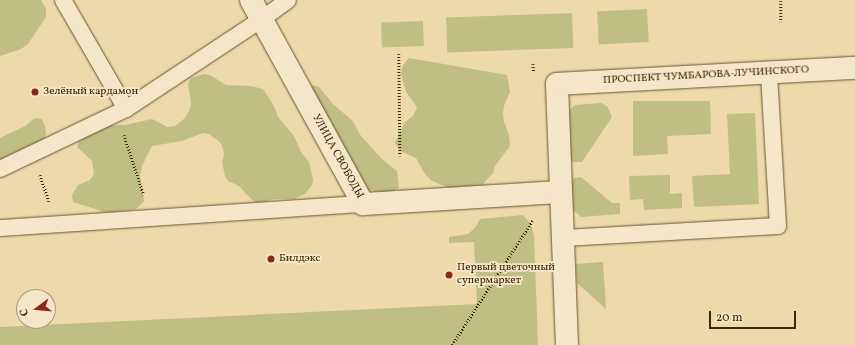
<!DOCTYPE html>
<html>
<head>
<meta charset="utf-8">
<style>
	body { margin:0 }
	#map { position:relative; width:855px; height:345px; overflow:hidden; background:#eed9ac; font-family:Vollkorn,serif }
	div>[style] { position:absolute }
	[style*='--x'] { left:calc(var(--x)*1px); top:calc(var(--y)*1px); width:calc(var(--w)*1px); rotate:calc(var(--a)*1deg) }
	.green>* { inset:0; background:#bfbe85; transform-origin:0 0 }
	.path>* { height:2.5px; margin-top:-1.25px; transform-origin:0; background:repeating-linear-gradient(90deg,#3e2703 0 1px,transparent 0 3px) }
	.roads { filter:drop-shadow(0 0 1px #6a542d) drop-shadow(0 0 1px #6a542d) }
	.service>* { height:16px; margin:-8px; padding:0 8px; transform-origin:8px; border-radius:8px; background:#f4e6c9 }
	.minor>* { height:22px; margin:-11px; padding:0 11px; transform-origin:11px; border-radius:11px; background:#f4e6c9 }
	.dots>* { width:11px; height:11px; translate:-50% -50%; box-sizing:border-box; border:2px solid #f4e6c9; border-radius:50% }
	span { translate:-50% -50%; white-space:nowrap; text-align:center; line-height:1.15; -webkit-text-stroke:3.5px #f4e6c9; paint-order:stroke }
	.street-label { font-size:11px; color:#3e2703 }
	.poi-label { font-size:11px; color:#3e2703 }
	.left { translate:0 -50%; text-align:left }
	.north { position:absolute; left:16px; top:289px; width:40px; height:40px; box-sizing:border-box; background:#f4e6c9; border:1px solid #ab9a7a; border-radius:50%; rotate:254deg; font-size:11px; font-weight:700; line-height:16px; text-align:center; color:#3e2703 }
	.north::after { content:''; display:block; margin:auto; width:14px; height:18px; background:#8f2418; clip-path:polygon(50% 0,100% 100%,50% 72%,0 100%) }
	.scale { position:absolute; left:709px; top:311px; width:87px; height:18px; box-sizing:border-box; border:2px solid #3e2703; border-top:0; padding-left:5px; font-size:12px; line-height:14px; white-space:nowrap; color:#3e2703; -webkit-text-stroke:3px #f4e6c9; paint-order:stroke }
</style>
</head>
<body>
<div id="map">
	<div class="green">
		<i style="clip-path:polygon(0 0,41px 0,46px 9px,46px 17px,28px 44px,21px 49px,0 56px)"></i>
		<i style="left:647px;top:9px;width:33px;height:50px;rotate:87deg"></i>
		<i style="left:572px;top:13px;width:35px;height:126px;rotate:88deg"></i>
		<i style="left:423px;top:21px;width:25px;height:42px;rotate:88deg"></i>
		<i style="clip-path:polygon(409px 58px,507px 75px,510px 92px,504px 106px,503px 114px,504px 122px,509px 135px,510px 146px,495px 166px,493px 173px,482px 185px,452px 189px,432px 181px,425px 174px,416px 158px,400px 151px,395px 143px,405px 122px,413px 116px,417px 107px,406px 92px,401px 74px,403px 65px)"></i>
		<i style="clip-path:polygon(204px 74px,210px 75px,226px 85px,251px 86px,263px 89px,274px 106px,278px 117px,294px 136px,301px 152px,309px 162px,313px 179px,312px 185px,305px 194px,294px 199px,275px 199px,258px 203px,252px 200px,239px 186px,228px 181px,225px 176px,222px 162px,224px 155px,223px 148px,220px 142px,209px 134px,203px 133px,182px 141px,152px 146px,142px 166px,140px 176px,144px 201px,136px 209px,108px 213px,73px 202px,72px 195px,78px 185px,90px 180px,94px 174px,92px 161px,77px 147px,79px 140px,96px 129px,110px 125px,125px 125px,152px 119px,168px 127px,175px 126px,185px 118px,189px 111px,191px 104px,188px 84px,191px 78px)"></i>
		<i style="clip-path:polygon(313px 85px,319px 87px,334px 105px,353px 121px,361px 136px,382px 159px,397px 171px,399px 188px,388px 193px,364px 189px,309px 90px)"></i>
		<i style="clip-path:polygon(633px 101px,710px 101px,711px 134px,667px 136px,668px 154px,633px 156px)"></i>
		<i style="clip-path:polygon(601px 103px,607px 106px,612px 117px,582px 162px,573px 162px,569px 158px,566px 113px,575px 105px)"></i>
		<i style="clip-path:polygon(755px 113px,759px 204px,694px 207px,692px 176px,730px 174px,727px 114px)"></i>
		<i style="clip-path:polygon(35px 118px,42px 119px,45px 126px,46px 134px,43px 141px,21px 154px,0 160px,0 138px,25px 126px)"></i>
		<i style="clip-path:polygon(670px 175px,670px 194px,682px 193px,682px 208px,644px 210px,643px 199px,630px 200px,629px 176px)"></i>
		<i style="clip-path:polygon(581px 177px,612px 203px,620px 203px,620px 214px,581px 217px,573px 210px,571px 182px,574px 178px)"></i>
		<i style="clip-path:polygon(523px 215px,531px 224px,534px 235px,538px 345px,0 345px,0 327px,477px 304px,474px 242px,449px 243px,449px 237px,468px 234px,475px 228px,480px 219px)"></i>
		<i style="clip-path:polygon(603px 262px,606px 309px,577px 283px,576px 264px)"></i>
	</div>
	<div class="path">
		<i style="--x:781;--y:1;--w:21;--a:90"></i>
		<i style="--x:399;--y:54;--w:102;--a:89.4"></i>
		<i style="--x:533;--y:64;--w:8;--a:83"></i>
		<i style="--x:124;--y:135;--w:63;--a:71.6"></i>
		<i style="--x:40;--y:175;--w:28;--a:71"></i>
		<i style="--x:452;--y:345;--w:149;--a:-57.1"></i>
	</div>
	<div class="roads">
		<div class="service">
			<i style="--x:63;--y:0;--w:126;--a:60"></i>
			<i style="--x:0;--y:169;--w:140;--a:-25.5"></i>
			<i style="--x:126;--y:109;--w:163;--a:-33.5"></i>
			<i style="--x:262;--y:19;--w:32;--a:-36"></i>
			<i style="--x:0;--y:228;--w:364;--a:-3.8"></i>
			<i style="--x:563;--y:238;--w:215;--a:-3.2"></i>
			<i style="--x:778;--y:226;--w:153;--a:-93.4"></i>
		</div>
		<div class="minor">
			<i style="--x:251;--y:0;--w:233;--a:61.2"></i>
			<i style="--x:363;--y:204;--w:198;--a:-3.5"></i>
			<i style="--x:567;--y:345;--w:261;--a:-92.2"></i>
			<i style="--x:557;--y:84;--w:298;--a:-3.1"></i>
		</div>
	</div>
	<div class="dots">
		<i style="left:35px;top:92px;background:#8f2418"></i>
		<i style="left:271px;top:259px;background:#8f2418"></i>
		<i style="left:449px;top:275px;background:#8f2418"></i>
	</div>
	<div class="street-label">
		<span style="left:706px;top:76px;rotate:-3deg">ПРОСПЕКТ ЧУМБАРОВА-ЛУЧИНСКОГО</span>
		<span style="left:337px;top:157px;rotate:61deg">УЛИЦА СВОБОДЫ</span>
	</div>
	<div class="poi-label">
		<span class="left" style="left:43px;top:92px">Зелёный кардамон</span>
		<span class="left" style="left:279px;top:259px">Билдэкс</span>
		<span class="left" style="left:457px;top:275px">Первый цветочный<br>супермаркет</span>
	</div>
	<div class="north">С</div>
	<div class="scale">20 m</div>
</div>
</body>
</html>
